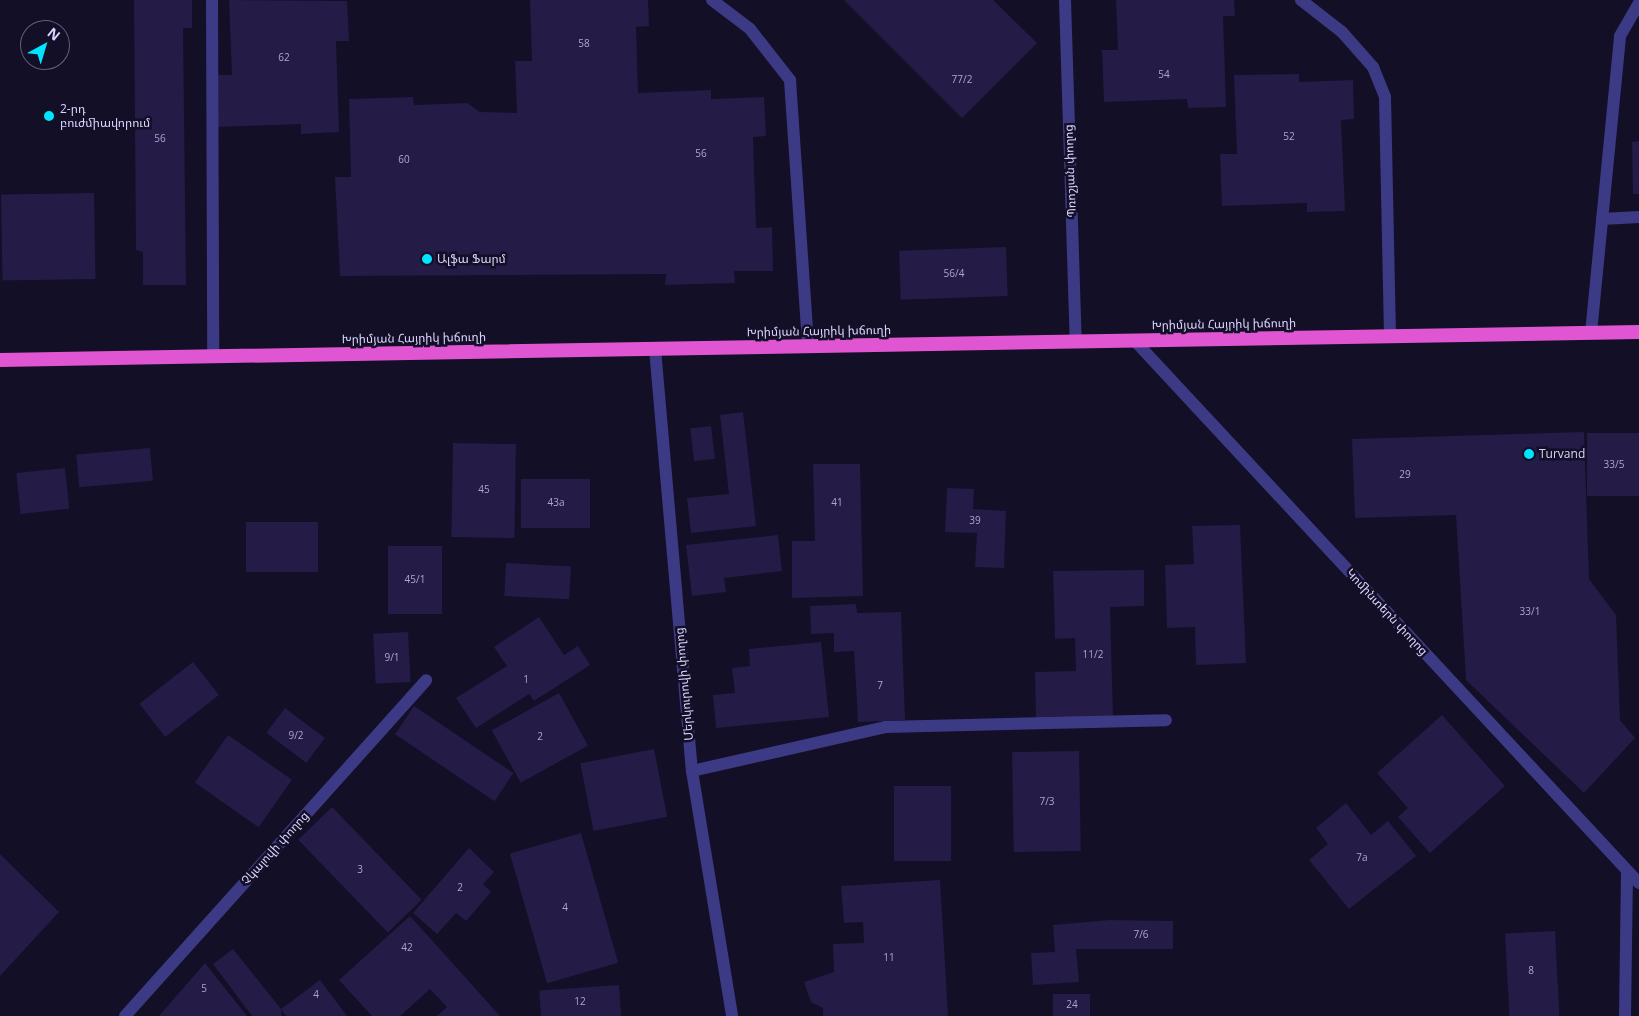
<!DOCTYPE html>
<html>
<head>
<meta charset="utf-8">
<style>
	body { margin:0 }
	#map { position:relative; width:1639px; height:1016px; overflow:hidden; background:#130f26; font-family:"Open Sans","Noto Sans Armenian",sans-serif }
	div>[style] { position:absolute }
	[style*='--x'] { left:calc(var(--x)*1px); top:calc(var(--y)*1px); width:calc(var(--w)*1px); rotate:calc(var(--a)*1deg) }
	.building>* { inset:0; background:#241b47; transform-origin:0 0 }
	.service>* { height:12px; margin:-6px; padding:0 6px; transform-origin:6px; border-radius:6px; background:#3d3a85 }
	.minor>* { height:12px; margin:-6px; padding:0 6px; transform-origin:6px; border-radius:6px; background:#3d3a85 }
	.trunk>* { height:14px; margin:-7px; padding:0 7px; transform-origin:7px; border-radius:7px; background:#e055d1 }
	.dots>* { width:14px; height:14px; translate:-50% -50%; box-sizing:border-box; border:2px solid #130f26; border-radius:50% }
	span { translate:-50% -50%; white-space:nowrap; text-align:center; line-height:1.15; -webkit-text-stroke:5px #130f26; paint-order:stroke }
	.number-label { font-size:10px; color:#aca6d1 }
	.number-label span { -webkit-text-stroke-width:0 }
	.poi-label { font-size:12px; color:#d9d4ff }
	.left { translate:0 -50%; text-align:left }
	.street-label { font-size:12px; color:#d9d4ff }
	.north { position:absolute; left:20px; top:20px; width:50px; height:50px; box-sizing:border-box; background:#130f26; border:1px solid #625e7d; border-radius:50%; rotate:39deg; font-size:14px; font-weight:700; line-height:20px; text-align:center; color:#d9d4ff }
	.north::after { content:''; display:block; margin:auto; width:18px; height:22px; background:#00e5ff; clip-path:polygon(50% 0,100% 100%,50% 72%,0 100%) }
</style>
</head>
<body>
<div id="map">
	<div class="building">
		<i style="clip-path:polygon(134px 0,192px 0,192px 28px,183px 28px,186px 285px,143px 285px,143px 252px,136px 250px)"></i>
		<i style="clip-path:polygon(229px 0,347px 1px,349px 41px,336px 41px,339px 132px,301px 134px,301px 124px,217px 127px,215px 75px,232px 75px)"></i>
		<i style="clip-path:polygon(530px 0,648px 0,649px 26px,636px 27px,638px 93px,711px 90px,711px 99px,764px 97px,766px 136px,753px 137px,756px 228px,772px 227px,773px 271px,734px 271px,735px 283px,665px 285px,666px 274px,340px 276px,335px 177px,351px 177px,349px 99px,413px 97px,414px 105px,467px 103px,480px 112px,517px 113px,515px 61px,532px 61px)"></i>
		<i style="clip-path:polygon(844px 0,993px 0,1037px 43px,962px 118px)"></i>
		<i style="clip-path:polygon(1116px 0,1234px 0,1235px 16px,1223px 16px,1226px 107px,1188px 108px,1187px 99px,1104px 102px,1102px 50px,1118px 50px)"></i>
		<i style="clip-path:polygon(1299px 74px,1299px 82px,1353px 80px,1354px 119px,1341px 120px,1345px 211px,1307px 212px,1307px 203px,1222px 206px,1220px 154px,1237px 154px,1234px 75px)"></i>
		<i style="clip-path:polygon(1639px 141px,1639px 194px,1633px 194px,1632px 142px)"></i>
		<i style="left:94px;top:193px;width:86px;height:93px;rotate:89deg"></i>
		<i style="left:1006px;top:247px;width:49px;height:107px;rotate:88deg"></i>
		<i style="clip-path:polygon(743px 412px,756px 526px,691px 533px,687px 498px,729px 494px,720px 415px)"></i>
		<i style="left:711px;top:426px;width:33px;height:21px;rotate:83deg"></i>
		<i style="clip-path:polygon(1584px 432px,1589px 579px,1616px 615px,1620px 720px,1635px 738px,1584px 793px,1466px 680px,1456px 515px,1355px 518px,1352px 439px)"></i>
		<i style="left:1639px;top:433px;width:63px;height:52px;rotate:90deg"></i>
		<i style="left:453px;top:443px;width:63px;height:94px;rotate:1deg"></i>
		<i style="left:150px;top:448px;width:33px;height:74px;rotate:85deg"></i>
		<i style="clip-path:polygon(813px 464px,860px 464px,863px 596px,792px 598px,792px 541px,815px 541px)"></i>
		<i style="left:65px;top:468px;width:41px;height:49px;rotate:84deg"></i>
		<i style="left:521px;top:479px;width:69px;height:49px"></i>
		<i style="clip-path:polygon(947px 488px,974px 489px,973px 509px,1006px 511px,1004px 568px,975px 567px,977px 533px,945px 532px)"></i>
		<i style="left:246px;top:522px;width:72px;height:50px"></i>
		<i style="clip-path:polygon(1240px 525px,1246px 663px,1196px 665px,1195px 627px,1167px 628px,1165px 565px,1194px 564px,1192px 526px)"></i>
		<i style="clip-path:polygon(778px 535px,782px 571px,724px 578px,726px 592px,692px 596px,686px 545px)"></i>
		<i style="left:388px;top:546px;width:54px;height:68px"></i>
		<i style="left:506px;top:563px;width:65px;height:33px;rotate:3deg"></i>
		<i style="clip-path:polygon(1144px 570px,1144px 606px,1110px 607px,1113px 717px,1036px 719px,1035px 672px,1076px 671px,1075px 638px,1055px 639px,1053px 571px)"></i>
		<i style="clip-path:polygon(856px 604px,857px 613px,901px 612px,905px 720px,858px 722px,854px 651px,834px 652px,834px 633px,811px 634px,810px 606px)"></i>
		<i style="clip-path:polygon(539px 617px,564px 655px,578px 646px,590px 665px,534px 701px,529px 694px,476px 728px,456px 698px,507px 666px,494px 647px)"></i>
		<i style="left:408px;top:632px;width:50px;height:35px;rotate:87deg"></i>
		<i style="clip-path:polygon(821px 642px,829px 717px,716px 728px,713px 695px,735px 693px,732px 668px,750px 666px,749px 649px)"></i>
		<i style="left:193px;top:662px;width:42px;height:68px;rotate:52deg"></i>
		<i style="left:559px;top:693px;width:60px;height:77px;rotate:61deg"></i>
		<i style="left:414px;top:706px;width:120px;height:34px;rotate:34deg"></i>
		<i style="left:285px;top:708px;width:50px;height:31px;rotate:37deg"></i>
		<i style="clip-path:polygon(1442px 715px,1505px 786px,1430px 853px,1398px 817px,1408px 808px,1377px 773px)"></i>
		<i style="left:228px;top:735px;width:78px;height:58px;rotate:35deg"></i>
		<i style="left:654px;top:749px;width:69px;height:75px;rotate:79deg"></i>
		<i style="left:1079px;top:751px;width:100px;height:67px;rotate:89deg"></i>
		<i style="left:894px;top:786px;width:57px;height:75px"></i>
		<i style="clip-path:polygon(1346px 803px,1371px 835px,1388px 821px,1416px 856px,1349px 909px,1309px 860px,1328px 844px,1316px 828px)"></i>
		<i style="left:332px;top:807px;width:129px;height:47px;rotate:46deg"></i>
		<i style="left:581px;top:833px;width:135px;height:74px;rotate:74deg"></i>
		<i style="clip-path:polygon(469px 848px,494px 872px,483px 884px,491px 892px,466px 921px,456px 913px,437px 934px,413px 913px)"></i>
		<i style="clip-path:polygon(0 854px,59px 912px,0 976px)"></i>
		<i style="clip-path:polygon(940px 880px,948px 1016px,823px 1016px,823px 1008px,811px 1002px,804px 982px,834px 972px,833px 944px,864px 943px,863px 922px,844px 923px,841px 886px)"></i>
		<i style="clip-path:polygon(410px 916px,500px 1016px,437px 1016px,447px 1007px,430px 989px,400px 1016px,372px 1016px,339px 980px)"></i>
		<i style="clip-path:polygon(1109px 920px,1173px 921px,1173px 949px,1076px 949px,1079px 982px,1033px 985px,1031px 953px,1055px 952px,1053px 925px)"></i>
		<i style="left:1555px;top:931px;width:85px;height:50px;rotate:87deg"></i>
		<i style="clip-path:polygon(233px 949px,281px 1009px,282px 1016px,252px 1016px,213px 964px)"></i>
		<i style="clip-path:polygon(205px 963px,247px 1016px,159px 1016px)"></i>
		<i style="clip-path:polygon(320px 980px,347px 1016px,286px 1016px,281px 1009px)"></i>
		<i style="left:619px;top:985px;width:31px;height:80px;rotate:86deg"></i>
		<i style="left:1053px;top:994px;width:37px;height:22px"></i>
	</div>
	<div class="service">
		<i style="--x:212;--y:0;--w:357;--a:89.8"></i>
		<i style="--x:712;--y:0;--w:48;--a:37.3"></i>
		<i style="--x:750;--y:29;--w:65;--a:51.9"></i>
		<i style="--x:790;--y:80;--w:267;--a:86.1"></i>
		<i style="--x:1301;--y:0;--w:52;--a:38"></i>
		<i style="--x:1342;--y:32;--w:47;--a:48.5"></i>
		<i style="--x:1373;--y:67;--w:32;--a:68"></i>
		<i style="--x:1385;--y:97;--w:238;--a:88.8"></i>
		<i style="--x:1602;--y:219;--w:37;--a:-3"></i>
		<i style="--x:1591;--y:333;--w:298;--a:-84.4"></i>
		<i style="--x:1620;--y:36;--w:38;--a:-60"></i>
		<i style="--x:692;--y:771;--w:198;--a:-12.8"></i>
		<i style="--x:885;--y:727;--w:281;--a:-1.4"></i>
	</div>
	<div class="minor">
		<i style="--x:1065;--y:0;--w:342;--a:88.2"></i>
		<i style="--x:1135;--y:341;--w:740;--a:47.08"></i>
		<i style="--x:655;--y:349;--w:424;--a:85"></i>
		<i style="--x:692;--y:771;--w:248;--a:80.7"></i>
		<i style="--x:125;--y:1016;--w:451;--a:-48.1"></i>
		<i style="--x:1625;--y:1016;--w:145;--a:-89.2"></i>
	</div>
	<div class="trunk">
		<i style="--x:0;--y:360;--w:1639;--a:-0.98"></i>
	</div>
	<div class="dots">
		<i style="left:49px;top:116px;background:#00e5ff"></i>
		<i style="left:427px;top:259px;background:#00e5ff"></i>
		<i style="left:1529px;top:454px;background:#00e5ff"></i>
	</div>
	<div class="number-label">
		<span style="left:584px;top:44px">58</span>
		<span style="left:284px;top:58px">62</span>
		<span style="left:1164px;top:75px">54</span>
		<span style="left:962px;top:80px">77/2</span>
		<span style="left:1289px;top:137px">52</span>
		<span style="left:160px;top:139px">56</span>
		<span style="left:701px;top:154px">56</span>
		<span style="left:404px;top:160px">60</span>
		<span style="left:954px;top:274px">56/4</span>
		<span style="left:1614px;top:465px">33/5</span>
		<span style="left:1405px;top:475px">29</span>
		<span style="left:484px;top:490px">45</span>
		<span style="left:556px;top:503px">43a</span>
		<span style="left:837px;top:503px">41</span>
		<span style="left:975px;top:521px">39</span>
		<span style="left:415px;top:580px">45/1</span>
		<span style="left:1530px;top:612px">33/1</span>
		<span style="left:1093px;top:655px">11/2</span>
		<span style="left:392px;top:658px">9/1</span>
		<span style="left:526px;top:680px">1</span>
		<span style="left:880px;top:686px">7</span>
		<span style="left:296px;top:736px">9/2</span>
		<span style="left:540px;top:737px">2</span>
		<span style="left:1047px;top:802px">7/3</span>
		<span style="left:1362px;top:858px">7a</span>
		<span style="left:360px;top:870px">3</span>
		<span style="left:460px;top:888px">2</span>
		<span style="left:565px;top:908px">4</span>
		<span style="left:1141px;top:935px">7/6</span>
		<span style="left:407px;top:948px">42</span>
		<span style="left:889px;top:958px">11</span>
		<span style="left:1531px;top:971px">8</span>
		<span style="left:204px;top:989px">5</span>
		<span style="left:316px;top:995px">4</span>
		<span style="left:580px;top:1002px">12</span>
		<span style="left:1072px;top:1005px">24</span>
	</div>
	<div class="poi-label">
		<span class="left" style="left:60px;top:116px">2-րդ<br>բուժմիավորում</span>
		<span class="left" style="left:437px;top:259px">Ալֆա Ֆարմ</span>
		<span class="left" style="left:1539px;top:454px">Turvand</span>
	</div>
	<div class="street-label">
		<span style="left:1070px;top:171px;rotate:-92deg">Պռոշյան փողոց</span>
		<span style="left:1224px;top:324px;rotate:-1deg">Խրիմյան Հայրիկ խճուղի</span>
		<span style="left:819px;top:331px;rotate:-1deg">Խրիմյան Հայրիկ խճուղի</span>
		<span style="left:414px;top:338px;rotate:-1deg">Խրիմյան Հայրիկ խճուղի</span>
		<span style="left:1387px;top:612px;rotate:47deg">Կոմինտերն փողոց</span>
		<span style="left:684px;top:684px;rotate:-95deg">Մերկուրովի փողոց</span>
		<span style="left:275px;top:848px;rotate:-48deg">Չկալովի փողոց</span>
	</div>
	<div class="north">N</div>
</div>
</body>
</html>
